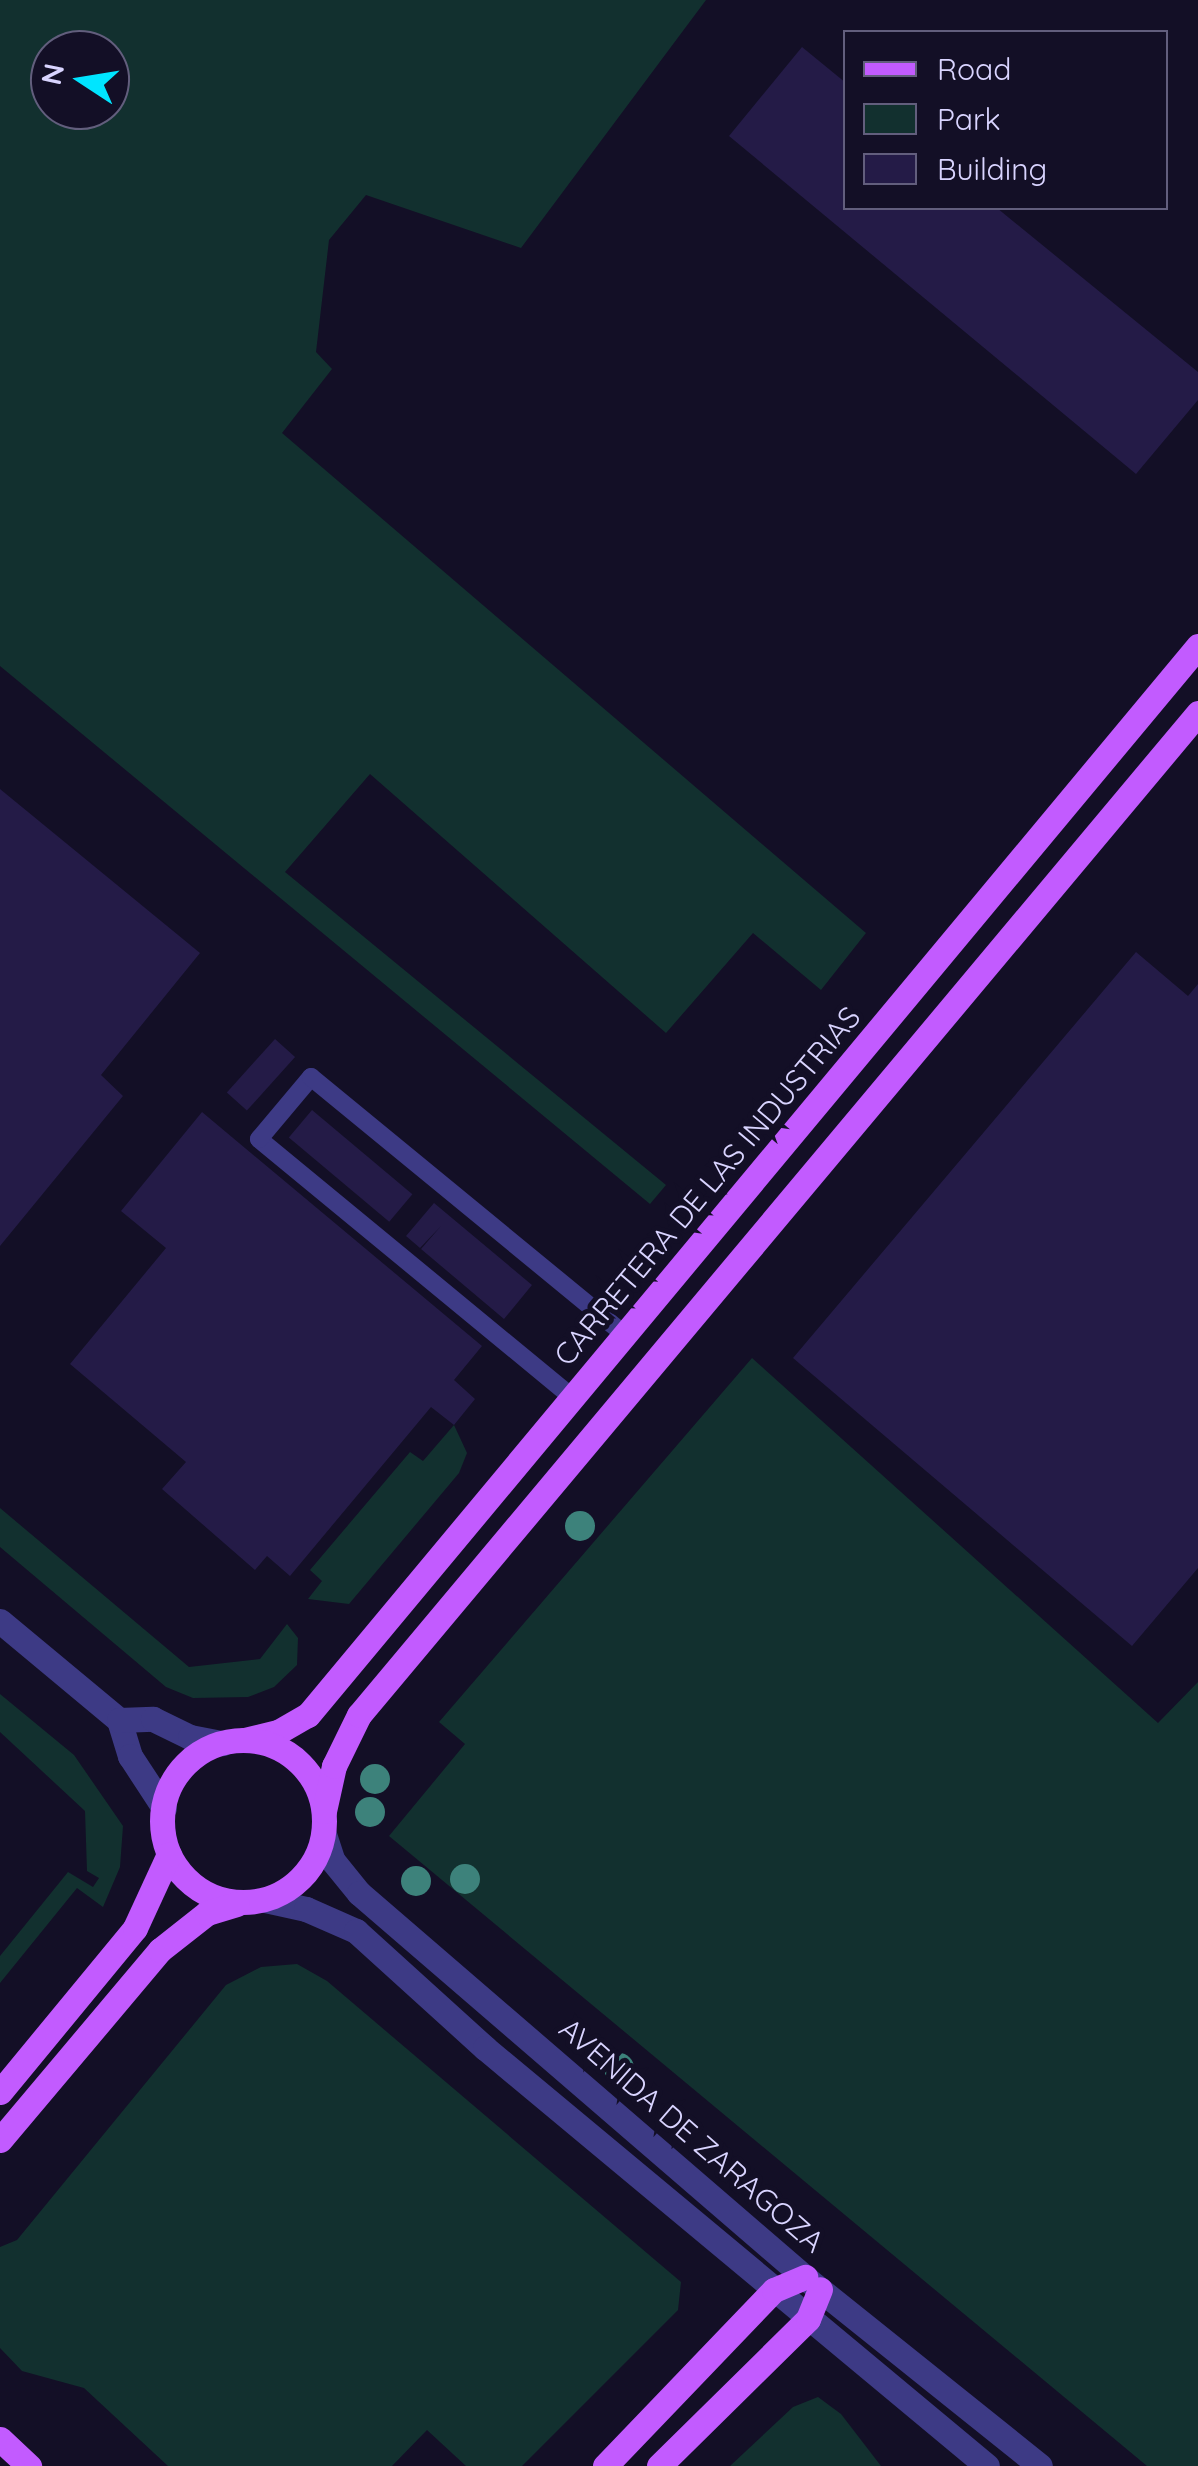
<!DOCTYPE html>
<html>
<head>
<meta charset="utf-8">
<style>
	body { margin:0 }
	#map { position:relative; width:1198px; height:2466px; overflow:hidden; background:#130f26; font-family:Quicksand,sans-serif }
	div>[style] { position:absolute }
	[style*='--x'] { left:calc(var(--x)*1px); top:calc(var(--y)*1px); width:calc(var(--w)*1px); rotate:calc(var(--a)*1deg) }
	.green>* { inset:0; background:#12302f }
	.building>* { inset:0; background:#241b47; transform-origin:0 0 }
	.service>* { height:18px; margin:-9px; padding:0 9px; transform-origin:9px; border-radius:9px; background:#3d3a85 }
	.tertiary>* { height:25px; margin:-12.5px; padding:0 12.5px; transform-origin:12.5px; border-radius:12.5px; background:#3d3a85 }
	.primary>* { height:25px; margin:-12.5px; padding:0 12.5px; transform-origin:12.5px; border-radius:12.5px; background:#c25bff }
	.primary>.ring { margin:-12.5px; padding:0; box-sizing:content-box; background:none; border:25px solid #c25bff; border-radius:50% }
	.trees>* { width:30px; height:30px; margin:-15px; border-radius:50%; background:#3d827b }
	span { translate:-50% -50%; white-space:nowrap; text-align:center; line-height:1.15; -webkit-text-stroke:10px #130f26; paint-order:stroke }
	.street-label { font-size:30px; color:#d9d4ff }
	.legend { position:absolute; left:843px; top:30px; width:325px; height:180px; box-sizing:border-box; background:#130f26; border:2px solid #625e7d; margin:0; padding:12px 18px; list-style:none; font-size:30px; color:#d9d4ff }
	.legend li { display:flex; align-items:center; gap:20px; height:50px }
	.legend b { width:50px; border:2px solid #625e7d }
	.north { position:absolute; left:30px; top:30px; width:100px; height:100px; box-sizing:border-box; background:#130f26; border:2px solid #625e7d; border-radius:50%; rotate:282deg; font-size:28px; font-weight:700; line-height:40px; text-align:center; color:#d9d4ff }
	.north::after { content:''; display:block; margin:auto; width:35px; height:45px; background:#00e5ff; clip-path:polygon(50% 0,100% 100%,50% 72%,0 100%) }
</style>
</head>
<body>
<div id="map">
	<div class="green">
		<i style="clip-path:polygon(evenodd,0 0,706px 0,521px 248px,366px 195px,329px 240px,316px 352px,332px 369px,282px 433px,866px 933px,821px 990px,753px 933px,666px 1033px,370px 774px,285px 872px,666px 1185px,650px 1204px,0 666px,0 0,110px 50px,110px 110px,50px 110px,50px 50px,110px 50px)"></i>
		<i style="clip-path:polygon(752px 1358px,1158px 1723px,1198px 1682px,1198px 2466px,1147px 2466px,389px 1836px,465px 1744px,439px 1722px)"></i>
		<i style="clip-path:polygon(454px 1425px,467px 1453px,459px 1473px,349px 1604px,308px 1599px,322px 1581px,310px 1570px,410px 1452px,423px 1461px)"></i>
		<i style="clip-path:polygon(0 1508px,189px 1667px,260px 1659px,287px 1624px,298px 1638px,297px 1665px,274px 1687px,248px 1697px,193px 1698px,166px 1687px,0 1547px)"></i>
		<i style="clip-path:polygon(0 1694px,74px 1755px,123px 1826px,120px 1867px,103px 1907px,77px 1888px,0 1983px,0 1956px,68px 1872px,93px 1887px,99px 1878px,87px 1871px,85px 1811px,0 1732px)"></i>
		<i style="clip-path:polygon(297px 1964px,327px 1981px,681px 2282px,678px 2310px,522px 2466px,466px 2466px,427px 2430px,392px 2466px,168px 2466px,84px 2388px,22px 2371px,0 2348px,0 2247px,17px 2240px,226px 1985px,261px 1967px)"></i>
		<i style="clip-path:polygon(818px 2397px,841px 2414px,881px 2466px,730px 2466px,793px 2407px)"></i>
	</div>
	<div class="building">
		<i style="clip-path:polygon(802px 47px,846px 83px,846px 208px,997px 208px,1198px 372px,1198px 400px,1136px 474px,729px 136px)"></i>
		<i style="clip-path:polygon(0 789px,200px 953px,101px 1075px,123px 1096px,0 1246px)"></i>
		<i style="clip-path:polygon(1136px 952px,1188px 996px,1198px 984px,1198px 1568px,1132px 1646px,793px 1358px)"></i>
		<i style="left:275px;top:1039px;width:27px;height:72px;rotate:42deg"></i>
		<i style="left:312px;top:1110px;width:131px;height:36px;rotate:40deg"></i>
		<i style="clip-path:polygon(202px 1112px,482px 1346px,454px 1380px,475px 1399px,454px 1425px,431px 1407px,290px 1576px,267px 1556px,255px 1570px,162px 1489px,186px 1462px,70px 1364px,166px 1248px,121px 1211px)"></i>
		<i style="clip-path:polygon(434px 1203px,532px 1285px,504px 1319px,421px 1249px,441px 1226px,420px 1248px,406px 1236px)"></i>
	</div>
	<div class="service">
		<i style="--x:573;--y:1398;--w:407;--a:-140.5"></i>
		<i style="--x:259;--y:1139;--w:81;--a:-50"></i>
		<i style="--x:311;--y:1077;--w:406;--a:39.4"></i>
	</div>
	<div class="tertiary">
		<i style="--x:0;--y:1621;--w:155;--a:39.8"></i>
		<i style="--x:119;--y:1720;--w:38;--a:73"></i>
		<i style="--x:130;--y:1756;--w:62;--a:56.8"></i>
		<i style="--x:119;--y:1720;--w:34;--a:-2"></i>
		<i style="--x:153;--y:1719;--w:41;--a:25.9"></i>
		<i style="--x:190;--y:1737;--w:33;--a:11"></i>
		<i style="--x:324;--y:1834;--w:28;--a:72"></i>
		<i style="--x:333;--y:1861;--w:41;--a:50.9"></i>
		<i style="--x:359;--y:1893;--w:593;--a:40.76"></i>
		<i style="--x:808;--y:2280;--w:297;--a:38.7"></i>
		<i style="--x:265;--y:1900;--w:42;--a:12.4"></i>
		<i style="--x:306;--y:1909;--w:55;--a:23.7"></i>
		<i style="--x:356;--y:1931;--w:174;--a:42.2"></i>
		<i style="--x:485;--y:2048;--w:653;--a:39.78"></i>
	</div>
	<div class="primary">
		<i style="--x:245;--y:1740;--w:34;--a:-14"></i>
		<i style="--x:278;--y:1732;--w:34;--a:-30"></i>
		<i style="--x:308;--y:1715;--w:1391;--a:-50.22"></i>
		<i class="ring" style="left:162px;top:1740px;width:137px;height:137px"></i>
		<i style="--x:324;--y:1811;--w:46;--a:-77.5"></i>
		<i style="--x:334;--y:1766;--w:57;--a:-63.9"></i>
		<i style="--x:359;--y:1715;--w:1307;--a:-50.06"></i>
		<i style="--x:0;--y:2092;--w:212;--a:-50.5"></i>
		<i style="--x:135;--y:1928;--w:81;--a:-65.3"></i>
		<i style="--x:0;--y:2140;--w:248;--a:-49.9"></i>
		<i style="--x:160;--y:1950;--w:60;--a:-38.2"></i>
		<i style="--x:207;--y:1913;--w:31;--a:-17"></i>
		<i style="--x:0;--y:2439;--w:40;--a:43"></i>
		<i style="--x:605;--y:2466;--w:244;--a:-46.2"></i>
		<i style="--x:774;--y:2290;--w:34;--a:-23"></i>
		<i style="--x:659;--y:2466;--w:209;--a:-44.6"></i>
		<i style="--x:808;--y:2319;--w:32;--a:-68"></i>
	</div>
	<div class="trees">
		<i style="left:580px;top:1526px"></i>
		<i style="left:375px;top:1779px"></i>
		<i style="left:370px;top:1812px"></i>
		<i style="left:465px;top:1879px"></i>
		<i style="left:416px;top:1881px"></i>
		<i style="left:619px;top:2068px"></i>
	</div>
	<div class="street-label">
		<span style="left:707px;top:1186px;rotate:-50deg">CARRETERA DE LAS INDUSTRIAS</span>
		<span style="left:692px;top:2135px;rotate:41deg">AVENIDA DE ZARAGOZA</span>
	</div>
	<ul class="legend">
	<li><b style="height:12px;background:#c25bff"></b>Road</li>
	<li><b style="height:28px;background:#12302f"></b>Park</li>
	<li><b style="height:28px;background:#241b47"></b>Building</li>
	</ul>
	<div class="north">N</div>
</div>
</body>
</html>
